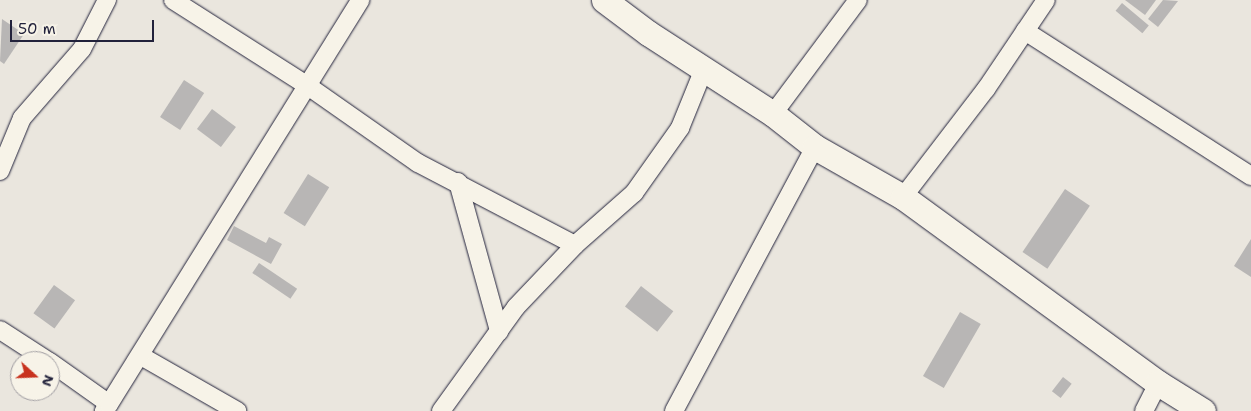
<!DOCTYPE html>
<html>
<head>
<meta charset="utf-8">
<style>
	body { margin:0 }
	#map { position:relative; width:1251px; height:411px; overflow:hidden; background:#eae6de; font-family:"Shantell Sans",sans-serif }
	div>[style] { position:absolute }
	[style*='--x'] { left:calc(var(--x)*1px); top:calc(var(--y)*1px); width:calc(var(--w)*1px); rotate:calc(var(--a)*1deg) }
	.building>* { inset:0; background:#b8b6b5; transform-origin:0 0 }
	.roads { filter:drop-shadow(0 0 1px #22223b) drop-shadow(0 0 1px #22223b) }
	.street>* { height:18px; margin:-9px; padding:0 9px; transform-origin:9px; border-radius:9px; background:#f7f3e8 }
	.secondary>* { height:25px; margin:-12.5px; padding:0 12.5px; transform-origin:12.5px; border-radius:12.5px; background:#f7f3e8 }
	span { translate:-50% -50%; white-space:nowrap; text-align:center; line-height:1.15; -webkit-text-stroke:4.5px #f7f3e8; paint-order:stroke }
	.north { position:absolute; left:10px; top:351px; width:50px; height:50px; box-sizing:border-box; background:#f7f3e8; border:1px solid #a29fa3; border-radius:50%; rotate:110deg; font-size:14px; font-weight:700; line-height:20px; text-align:center; color:#22223b }
	.north::after { content:''; display:block; margin:auto; width:18px; height:22px; background:#c8321e; clip-path:polygon(50% 0,100% 100%,50% 72%,0 100%) }
	.scale { position:absolute; left:10px; top:20px; width:144px; height:22px; box-sizing:border-box; border:2px solid #22223b; border-top:0; padding-left:6px; font-size:15px; line-height:18px; white-space:nowrap; color:#22223b; -webkit-text-stroke:4px #f7f3e8; paint-order:stroke }
</style>
</head>
<body>
<div id="map">
	<div class="building">
		<i style="clip-path:polygon(1125px 0,1156px 0,1145px 15px)"></i>
		<i style="clip-path:polygon(1163px 0,1178px 1px,1158px 27px,1148px 19px)"></i>
		<i style="left:1122px;top:3px;width:35px;height:10px;rotate:40deg"></i>
		<i style="clip-path:polygon(2px 19px,24px 34px,4px 64px,0 61px)"></i>
		<i style="left:184px;top:80px;width:24px;height:44px;rotate:33deg"></i>
		<i style="left:212px;top:109px;width:30px;height:25px;rotate:37deg"></i>
		<i style="left:308px;top:174px;width:25px;height:46px;rotate:32deg"></i>
		<i style="left:1065px;top:189px;width:30px;height:76px;rotate:34deg"></i>
		<i style="clip-path:polygon(234px 226px,266px 243px,269px 237px,282px 244px,271px 264px,227px 240px)"></i>
		<i style="clip-path:polygon(1251px 239px,1251px 277px,1234px 266px)"></i>
		<i style="left:259px;top:263px;width:46px;height:12px;rotate:34deg"></i>
		<i style="left:54px;top:285px;width:26px;height:35px;rotate:36deg"></i>
		<i style="left:641px;top:286px;width:41px;height:26px;rotate:38deg"></i>
		<i style="left:960px;top:312px;width:24px;height:74px;rotate:30deg"></i>
		<i style="left:1063px;top:377px;width:11px;height:18px;rotate:38deg"></i>
	</div>
	<div class="roads">
		<div class="street">
			<i style="--x:173;--y:0;--w:160;--a:32.5"></i>
			<i style="--x:308;--y:86;--w:134;--a:35"></i>
			<i style="--x:418;--y:163;--w:177;--a:27.6"></i>
			<i style="--x:1025;--y:31;--w:269;--a:32.7"></i>
			<i style="--x:773;--y:114;--w:142;--a:-53.3"></i>
			<i style="--x:0;--y:171;--w:57;--a:-67.5"></i>
			<i style="--x:22;--y:118;--w:91;--a:-49"></i>
			<i style="--x:82;--y:49;--w:55;--a:-63"></i>
			<i style="--x:458;--y:182;--w:155;--a:74.6"></i>
			<i style="--x:903;--y:197;--w:136;--a:-52.5"></i>
			<i style="--x:986;--y:89;--w:107;--a:-56"></i>
			<i style="--x:0;--y:330;--w:57;--a:32.9"></i>
			<i style="--x:141;--y:356;--w:111;--a:29.8"></i>
			<i style="--x:50;--y:362;--w:72;--a:35.4"></i>
			<i style="--x:109;--y:404;--w:9;--a:126"></i>
			<i style="--x:109;--y:404;--w:476;--a:-58.1"></i>
			<i style="--x:441;--y:411;--w:128;--a:-54.2"></i>
			<i style="--x:516;--y:307;--w:86;--a:-46.4"></i>
			<i style="--x:575;--y:245;--w:79;--a:-41.4"></i>
			<i style="--x:634;--y:193;--w:80;--a:-54.7"></i>
			<i style="--x:680;--y:128;--w:64;--a:-67.9"></i>
			<i style="--x:674;--y:411;--w:299;--a:-61.9"></i>
			<i style="--x:1144;--y:411;--w:31;--a:-63"></i>
		</div>
		<div class="secondary">
			<i style="--x:604;--y:0;--w:55;--a:36.9"></i>
			<i style="--x:648;--y:33;--w:149;--a:32.9"></i>
			<i style="--x:773;--y:114;--w:53;--a:38.2"></i>
			<i style="--x:815;--y:147;--w:101;--a:29.6"></i>
			<i style="--x:903;--y:197;--w:316;--a:36.1"></i>
			<i style="--x:1158;--y:383;--w:53;--a:31.9"></i>
		</div>
	</div>
	<div class="north">N</div>
	<div class="scale">50 m</div>
</div>
</body>
</html>
